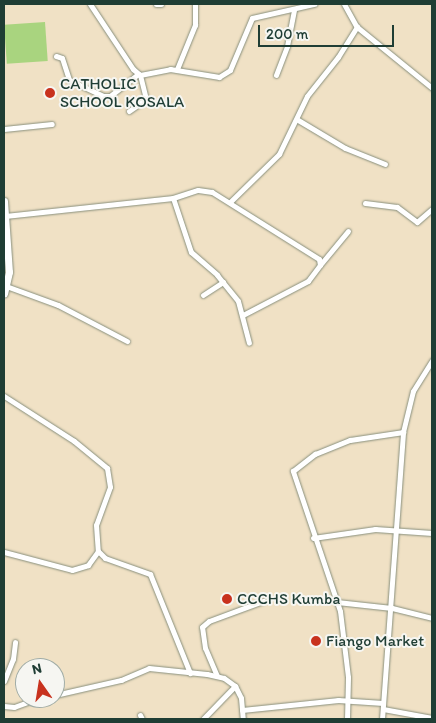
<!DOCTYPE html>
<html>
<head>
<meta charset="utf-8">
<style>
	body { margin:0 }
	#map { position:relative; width:436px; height:723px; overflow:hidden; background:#f0e1c5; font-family:Itim,sans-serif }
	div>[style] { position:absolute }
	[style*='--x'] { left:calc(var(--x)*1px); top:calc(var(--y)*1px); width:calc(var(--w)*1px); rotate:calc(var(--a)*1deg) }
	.green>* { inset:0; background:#a9d47f; transform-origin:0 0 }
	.roads { filter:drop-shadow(0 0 1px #888f7c) drop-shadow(0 0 1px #888f7c) }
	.minor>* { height:5px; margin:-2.5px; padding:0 2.5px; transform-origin:2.5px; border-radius:2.5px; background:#fff }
	.secondary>* { height:7px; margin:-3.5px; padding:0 3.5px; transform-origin:3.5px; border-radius:3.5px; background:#fff }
	.dots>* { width:14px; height:14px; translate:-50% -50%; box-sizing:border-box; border:2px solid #f6f6f2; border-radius:50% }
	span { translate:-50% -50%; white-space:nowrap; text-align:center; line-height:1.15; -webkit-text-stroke:4px #f6f6f2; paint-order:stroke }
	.poi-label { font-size:16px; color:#1f3d34 }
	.left { translate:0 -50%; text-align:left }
	.frame { position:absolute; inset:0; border:5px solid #1f3d34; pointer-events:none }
	.north { position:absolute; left:15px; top:658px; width:50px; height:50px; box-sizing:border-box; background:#f6f6f2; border:1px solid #a0aca6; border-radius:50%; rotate:347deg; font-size:14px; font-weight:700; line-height:20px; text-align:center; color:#1f3d34 }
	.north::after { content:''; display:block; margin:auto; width:18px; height:22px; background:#c8321e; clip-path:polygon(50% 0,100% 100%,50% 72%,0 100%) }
	.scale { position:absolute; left:258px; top:25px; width:136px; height:22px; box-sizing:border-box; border:2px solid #1f3d34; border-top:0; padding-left:6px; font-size:15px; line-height:18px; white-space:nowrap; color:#1f3d34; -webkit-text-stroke:4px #f6f6f2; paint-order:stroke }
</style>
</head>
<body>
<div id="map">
	<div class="green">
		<i style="left:45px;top:22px;width:39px;height:41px;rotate:86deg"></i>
	</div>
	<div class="roads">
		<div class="minor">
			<i style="--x:90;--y:4;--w:78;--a:56.5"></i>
			<i style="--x:133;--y:69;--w:9;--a:41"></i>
			<i style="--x:140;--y:75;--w:31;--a:-11"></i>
			<i style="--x:170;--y:69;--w:50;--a:9.3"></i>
			<i style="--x:219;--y:77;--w:13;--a:-32"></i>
			<i style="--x:230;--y:70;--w:56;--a:-67.1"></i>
			<i style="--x:252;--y:18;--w:64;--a:-12.7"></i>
			<i style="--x:156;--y:4;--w:5;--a:0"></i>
			<i style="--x:344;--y:4;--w:26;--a:61"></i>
			<i style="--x:56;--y:56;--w:6;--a:18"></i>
			<i style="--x:62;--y:58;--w:23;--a:72"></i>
			<i style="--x:69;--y:80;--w:38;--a:25"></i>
			<i style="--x:104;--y:96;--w:6;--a:0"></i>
			<i style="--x:110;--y:96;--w:36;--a:-38"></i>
			<i style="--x:177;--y:69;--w:48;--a:-67.8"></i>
			<i style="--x:195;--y:25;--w:21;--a:-90"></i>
			<i style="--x:276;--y:75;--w:31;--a:-69"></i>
			<i style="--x:287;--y:46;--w:37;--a:-79"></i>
			<i style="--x:129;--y:111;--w:21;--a:-35"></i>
			<i style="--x:146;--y:99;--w:25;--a:-104"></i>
			<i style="--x:298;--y:120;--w:55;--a:30.8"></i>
			<i style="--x:345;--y:148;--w:43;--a:21.8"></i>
			<i style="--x:4;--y:129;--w:48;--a:-5.9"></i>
			<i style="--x:173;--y:198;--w:26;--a:-18"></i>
			<i style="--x:198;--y:190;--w:14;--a:8"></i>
			<i style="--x:212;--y:192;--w:126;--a:32.1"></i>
			<i style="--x:319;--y:259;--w:6;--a:81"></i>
			<i style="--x:320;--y:265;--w:20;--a:127"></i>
			<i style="--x:308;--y:281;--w:73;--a:152.4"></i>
			<i style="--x:230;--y:202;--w:69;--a:-44.4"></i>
			<i style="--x:279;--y:154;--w:64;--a:-64.2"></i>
			<i style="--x:307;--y:96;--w:50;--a:-51.5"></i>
			<i style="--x:338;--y:57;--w:36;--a:-58"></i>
			<i style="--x:357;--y:27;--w:97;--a:39.1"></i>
			<i style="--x:365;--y:203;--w:32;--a:7"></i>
			<i style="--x:397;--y:207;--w:25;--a:37"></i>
			<i style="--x:417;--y:222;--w:20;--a:-41"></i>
			<i style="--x:5;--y:216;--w:169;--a:-6.1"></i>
			<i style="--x:173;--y:198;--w:57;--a:71.6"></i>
			<i style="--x:191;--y:252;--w:35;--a:41"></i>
			<i style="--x:217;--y:275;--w:33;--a:51"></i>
			<i style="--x:238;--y:301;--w:43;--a:75.3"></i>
			<i style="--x:320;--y:265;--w:44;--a:-50.5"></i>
			<i style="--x:6;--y:286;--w:55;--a:20.1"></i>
			<i style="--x:58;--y:305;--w:78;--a:27.6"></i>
			<i style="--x:203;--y:295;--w:24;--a:-33"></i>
			<i style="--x:4;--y:396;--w:83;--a:32.7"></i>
			<i style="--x:74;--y:441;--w:43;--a:39.3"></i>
			<i style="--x:107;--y:468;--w:19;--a:81"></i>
			<i style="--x:110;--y:487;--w:40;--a:110.2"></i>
			<i style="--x:96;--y:525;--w:26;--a:86"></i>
			<i style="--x:98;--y:551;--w:10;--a:45"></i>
			<i style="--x:105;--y:558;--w:48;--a:19.6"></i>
			<i style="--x:150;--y:574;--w:107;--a:68"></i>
			<i style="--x:313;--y:538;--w:63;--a:-8.3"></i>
			<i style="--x:375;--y:529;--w:57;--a:4"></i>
			<i style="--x:4;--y:552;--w:70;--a:14.8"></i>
			<i style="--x:72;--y:570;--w:17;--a:-17"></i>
			<i style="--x:88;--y:565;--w:17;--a:-54"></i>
			<i style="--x:337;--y:602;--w:55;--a:6.2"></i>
			<i style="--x:392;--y:608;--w:41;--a:14"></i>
			<i style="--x:217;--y:676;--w:30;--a:-113"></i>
			<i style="--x:205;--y:648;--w:21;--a:-98"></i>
			<i style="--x:202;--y:627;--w:9;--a:-41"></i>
			<i style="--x:209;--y:621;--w:58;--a:-20.3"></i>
			<i style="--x:4;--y:681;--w:24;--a:-68"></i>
			<i style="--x:13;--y:659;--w:17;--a:-83"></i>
			<i style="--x:55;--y:695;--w:68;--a:-12.8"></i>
			<i style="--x:121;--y:680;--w:30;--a:-23"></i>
			<i style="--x:149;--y:668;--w:58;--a:5.9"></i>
			<i style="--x:207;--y:674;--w:17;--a:13"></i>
			<i style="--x:224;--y:678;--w:14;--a:36"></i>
			<i style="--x:235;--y:686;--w:13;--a:63"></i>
			<i style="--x:241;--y:698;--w:21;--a:85"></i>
			<i style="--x:4;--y:706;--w:10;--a:6"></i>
			<i style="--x:14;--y:707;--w:27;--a:-20"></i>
			<i style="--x:383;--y:709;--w:50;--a:10.4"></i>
			<i style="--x:242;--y:710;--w:97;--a:-5.9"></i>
			<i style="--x:338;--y:700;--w:45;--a:3.8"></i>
			<i style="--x:140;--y:715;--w:4;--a:63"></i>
			<i style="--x:203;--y:719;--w:46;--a:-45.9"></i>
			<i style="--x:347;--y:719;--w:42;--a:-88.6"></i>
			<i style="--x:348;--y:677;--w:66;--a:-96.9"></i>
			<i style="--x:340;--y:611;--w:148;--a:-108.6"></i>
			<i style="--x:293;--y:471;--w:28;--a:-38"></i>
			<i style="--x:315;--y:454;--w:38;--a:-22"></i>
			<i style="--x:350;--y:440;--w:54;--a:-8.6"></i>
			<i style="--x:382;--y:719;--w:288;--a:-85.8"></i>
			<i style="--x:403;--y:432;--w:42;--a:-76.3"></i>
			<i style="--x:413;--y:391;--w:36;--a:-58"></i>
		</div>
		<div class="secondary">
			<i style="--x:4;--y:201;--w:71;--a:86"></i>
			<i style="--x:9;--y:272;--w:22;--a:103"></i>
		</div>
	</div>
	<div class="dots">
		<i style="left:50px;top:93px;background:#c8321e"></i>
		<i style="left:227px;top:599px;background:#c8321e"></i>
		<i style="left:316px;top:641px;background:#c8321e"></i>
	</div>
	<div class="poi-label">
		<span class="left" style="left:60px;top:93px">CATHOLIC<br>SCHOOL KOSALA</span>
		<span class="left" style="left:237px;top:599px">CCCHS Kumba</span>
		<span class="left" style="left:326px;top:641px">Fiango Market</span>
	</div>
	<div class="frame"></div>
	<div class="north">N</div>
	<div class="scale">200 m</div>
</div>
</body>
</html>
